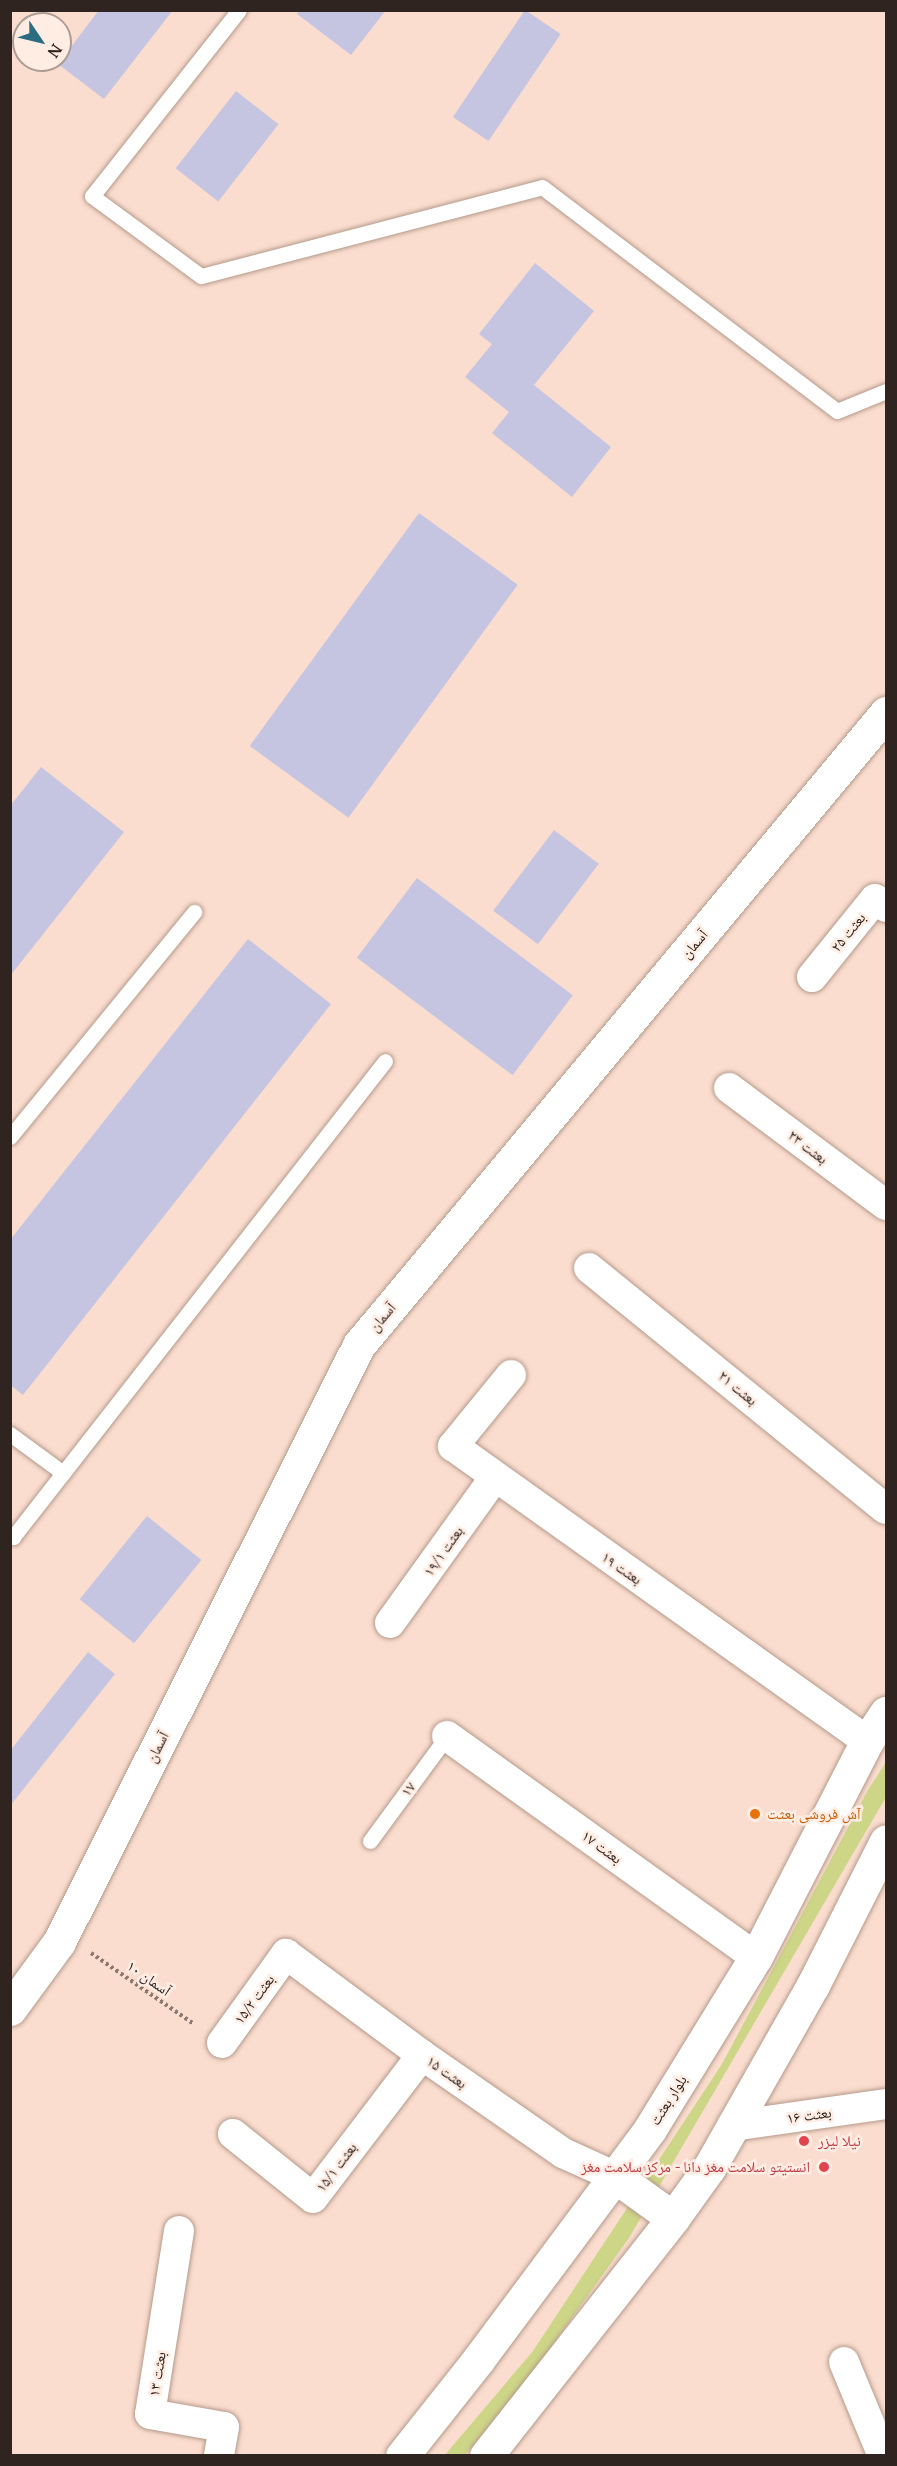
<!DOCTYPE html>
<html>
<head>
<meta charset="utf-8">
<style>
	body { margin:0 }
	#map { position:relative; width:897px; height:2466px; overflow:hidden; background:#faddce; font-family:"PT Serif","Noto Naskh Arabic",serif }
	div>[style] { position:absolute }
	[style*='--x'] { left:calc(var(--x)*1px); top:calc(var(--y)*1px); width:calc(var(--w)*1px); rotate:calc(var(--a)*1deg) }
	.green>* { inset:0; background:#cdd587 }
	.building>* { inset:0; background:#c6c5e1; transform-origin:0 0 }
	.path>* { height:4px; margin-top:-2px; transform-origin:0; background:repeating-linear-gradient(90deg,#8c796f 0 3px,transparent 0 6px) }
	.roads { filter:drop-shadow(0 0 2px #b59a8c) drop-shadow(0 0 2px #b59a8c) }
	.service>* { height:15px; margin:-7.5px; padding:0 7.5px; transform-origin:7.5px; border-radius:7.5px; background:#fff }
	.minor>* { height:30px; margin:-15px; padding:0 15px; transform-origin:15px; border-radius:15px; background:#fff }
	.tertiary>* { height:33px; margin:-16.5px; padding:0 16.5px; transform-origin:16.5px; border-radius:16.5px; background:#fff }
	.secondary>* { height:33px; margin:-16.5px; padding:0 16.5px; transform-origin:16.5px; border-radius:16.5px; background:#fff }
	.dots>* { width:16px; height:16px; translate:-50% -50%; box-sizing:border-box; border:3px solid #ffede4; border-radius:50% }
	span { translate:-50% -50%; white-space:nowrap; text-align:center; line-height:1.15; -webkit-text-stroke:5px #ffede4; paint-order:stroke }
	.street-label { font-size:15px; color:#2f241f }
	.food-label { font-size:15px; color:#c56008 }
	.left { translate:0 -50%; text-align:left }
	.health-label { font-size:15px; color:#be3a42 }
	.right { translate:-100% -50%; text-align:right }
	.frame { position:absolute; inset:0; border:12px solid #2f241f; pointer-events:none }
	.north { position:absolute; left:12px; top:12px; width:60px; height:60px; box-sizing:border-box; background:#ffede4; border:2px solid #ac9d95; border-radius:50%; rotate:125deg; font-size:16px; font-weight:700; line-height:24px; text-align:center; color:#2f241f }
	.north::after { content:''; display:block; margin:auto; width:21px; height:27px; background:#2c6c81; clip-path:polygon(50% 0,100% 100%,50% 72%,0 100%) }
</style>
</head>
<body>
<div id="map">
	<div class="green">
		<i style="clip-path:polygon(886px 1762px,886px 1797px,629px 2238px,531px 2375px,465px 2455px,444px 2456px,533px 2351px,722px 2064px,868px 1790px)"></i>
	</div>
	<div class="building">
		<i style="clip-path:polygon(99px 10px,173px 10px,104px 99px,58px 64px)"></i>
		<i style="clip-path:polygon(299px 10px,386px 10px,351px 55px,297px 14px)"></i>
		<i style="left:525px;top:10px;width:43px;height:129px;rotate:34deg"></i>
		<i style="left:236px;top:91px;width:54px;height:98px;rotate:38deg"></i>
		<i style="clip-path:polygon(535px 263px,594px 311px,534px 385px,611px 447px,572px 497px,492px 433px,509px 412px,465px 377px,492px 344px,479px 334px)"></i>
		<i style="left:419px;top:513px;width:122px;height:288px;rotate:36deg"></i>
		<i style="clip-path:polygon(41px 767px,124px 832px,10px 976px,10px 806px)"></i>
		<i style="left:554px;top:830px;width:56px;height:101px;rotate:37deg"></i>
		<i style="left:417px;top:878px;width:195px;height:100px;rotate:37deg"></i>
		<i style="clip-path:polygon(248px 939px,331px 1004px,23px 1395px,10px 1385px,10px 1240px)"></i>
		<i style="left:147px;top:1516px;width:70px;height:107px;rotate:39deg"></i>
		<i style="clip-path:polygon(88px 1652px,115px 1674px,10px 1806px,10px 1751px)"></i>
	</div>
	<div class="path">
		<i style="--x:91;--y:1953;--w:125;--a:34.6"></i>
	</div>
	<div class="roads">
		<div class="service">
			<i style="--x:239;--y:10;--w:237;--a:128.3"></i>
			<i style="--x:92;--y:196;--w:135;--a:36.3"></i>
			<i style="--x:201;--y:276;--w:352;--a:-14.6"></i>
			<i style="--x:542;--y:187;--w:370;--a:37.2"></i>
			<i style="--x:837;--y:411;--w:53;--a:-22.2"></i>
			<i style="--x:10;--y:1137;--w:291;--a:-50.7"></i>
			<i style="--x:10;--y:1434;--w:66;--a:36.3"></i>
			<i style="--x:10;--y:1535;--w:4;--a:34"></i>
			<i style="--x:13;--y:1537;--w:604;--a:-51.99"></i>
			<i style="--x:370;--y:1841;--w:130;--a:-53.7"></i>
		</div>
		<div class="minor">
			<i style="--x:812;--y:977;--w:100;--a:-51.1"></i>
			<i style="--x:875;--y:899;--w:14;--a:36"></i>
			<i style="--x:729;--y:1088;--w:196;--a:36.7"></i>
			<i style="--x:589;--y:1268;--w:382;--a:39.1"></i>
			<i style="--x:511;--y:1375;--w:92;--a:129.2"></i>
			<i style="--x:453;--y:1446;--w:508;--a:35.47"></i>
			<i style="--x:390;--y:1623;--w:180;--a:-54.3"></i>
			<i style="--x:447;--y:1736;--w:380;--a:35.6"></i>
			<i style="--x:222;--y:2043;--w:110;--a:-54.3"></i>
			<i style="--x:286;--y:1954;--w:169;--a:36.6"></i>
			<i style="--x:422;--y:2055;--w:172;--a:34.8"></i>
			<i style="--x:563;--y:2153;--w:58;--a:24.4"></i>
			<i style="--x:732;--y:2126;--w:156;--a:-8.1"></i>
			<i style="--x:233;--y:2134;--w:102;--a:38.7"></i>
			<i style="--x:313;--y:2198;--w:180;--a:-52.7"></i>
			<i style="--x:179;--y:2231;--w:185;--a:99"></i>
			<i style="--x:150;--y:2414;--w:75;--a:10"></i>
			<i style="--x:224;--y:2427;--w:29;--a:100"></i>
			<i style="--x:844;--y:2362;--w:102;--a:67.5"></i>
		</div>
		<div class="tertiary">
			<i style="--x:10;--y:2009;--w:83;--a:-53.8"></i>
			<i style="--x:59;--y:1942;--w:668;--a:-63.32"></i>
			<i style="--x:359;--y:1345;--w:823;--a:-50.18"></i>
		</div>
		<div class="secondary">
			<i style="--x:616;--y:2177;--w:70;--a:35.7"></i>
			<i style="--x:402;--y:2456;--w:122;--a:-51.6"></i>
			<i style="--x:478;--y:2360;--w:288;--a:-53.3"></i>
			<i style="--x:650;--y:2129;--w:202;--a:-58.4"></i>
			<i style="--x:756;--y:1957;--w:243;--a:-62.8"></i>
			<i style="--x:867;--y:1741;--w:34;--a:-56"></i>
			<i style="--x:486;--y:2456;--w:303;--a:-51.8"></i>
			<i style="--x:673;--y:2218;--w:62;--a:-54.2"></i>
			<i style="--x:709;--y:2168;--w:210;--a:-60.4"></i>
			<i style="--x:813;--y:1985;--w:161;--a:-63.1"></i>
		</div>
	</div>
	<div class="dots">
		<i style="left:755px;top:1814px;background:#e8710a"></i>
		<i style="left:804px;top:2141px;background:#e0444e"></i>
		<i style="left:824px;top:2167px;background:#e0444e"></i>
	</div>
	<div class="street-label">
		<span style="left:848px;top:932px;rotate:-51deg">۲۵ بعثت</span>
		<span style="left:694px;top:944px;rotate:-50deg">آسمان</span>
		<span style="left:808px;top:1147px;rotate:37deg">۲۳ بعثت</span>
		<span style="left:382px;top:1317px;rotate:-50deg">آسمان</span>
		<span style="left:738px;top:1388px;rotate:39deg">۲۱ بعثت</span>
		<span style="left:443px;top:1551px;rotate:-55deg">۱۹/۱ بعثت</span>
		<span style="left:622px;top:1568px;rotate:35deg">بعثت ۱۹</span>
		<span style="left:157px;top:1747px;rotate:-63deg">آسمان</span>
		<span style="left:408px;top:1789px;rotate:-53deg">۱۷</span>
		<span style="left:602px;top:1847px;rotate:36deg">بعثت ۱۷</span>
		<span style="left:149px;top:1978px;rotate:35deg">۱۰ آسمان</span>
		<span style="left:254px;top:1999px;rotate:-54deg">۱۵/۲ بعثت</span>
		<span style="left:447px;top:2072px;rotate:35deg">بعثت ۱۵</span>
		<span style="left:668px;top:2100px;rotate:-58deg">بلوار بعثت</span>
		<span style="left:809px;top:2115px;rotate:-8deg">بعثت ۱۶</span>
		<span style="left:336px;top:2167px;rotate:-53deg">۱۵/۱ بعثت</span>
		<span style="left:157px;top:2374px;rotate:-81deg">۱۳ بعثت</span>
	</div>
	<div class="food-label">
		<span class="left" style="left:767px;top:1814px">آش فروشی بعثت</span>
	</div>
	<div class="health-label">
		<span class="left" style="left:818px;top:2141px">نیلا لیزر</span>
		<span class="right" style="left:810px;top:2167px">انستیتو سلامت مغز دانا - مرکز سلامت مغز</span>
	</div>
	<div class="frame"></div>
	<div class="north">N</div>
</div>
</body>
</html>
